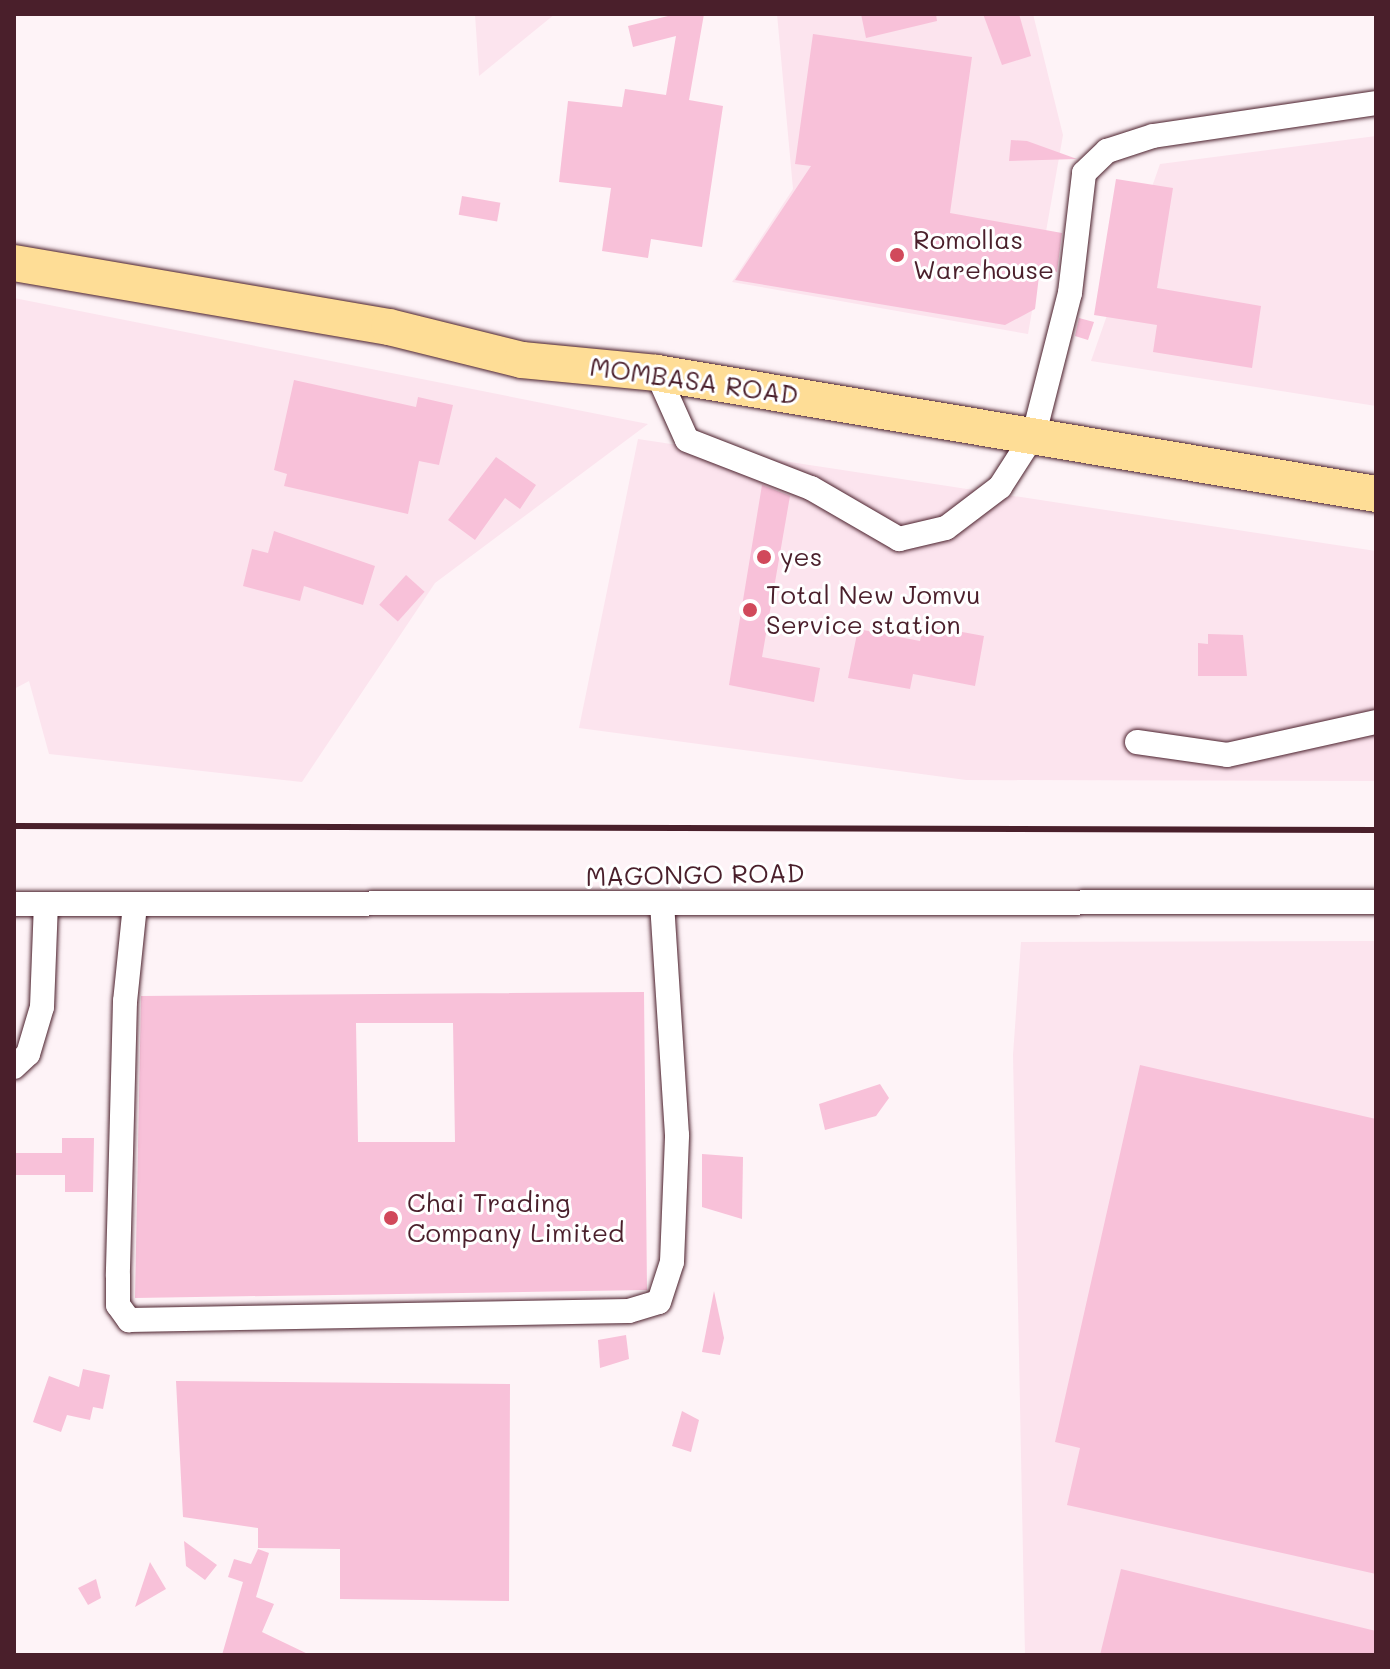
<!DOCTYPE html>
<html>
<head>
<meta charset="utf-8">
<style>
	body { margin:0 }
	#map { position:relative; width:1390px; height:1669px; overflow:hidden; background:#fef3f7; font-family:Mali,sans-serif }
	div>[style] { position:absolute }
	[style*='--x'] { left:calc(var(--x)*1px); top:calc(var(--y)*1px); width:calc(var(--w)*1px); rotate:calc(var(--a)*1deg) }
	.built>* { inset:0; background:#fce4ee }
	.building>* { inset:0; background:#f8c1d9; transform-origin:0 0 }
	.roads { filter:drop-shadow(0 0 2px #4a1f2b) drop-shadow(0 0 2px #4a1f2b) }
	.minor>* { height:24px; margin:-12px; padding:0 12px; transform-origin:12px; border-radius:12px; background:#fff }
	.highway>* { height:36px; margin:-18px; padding:0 18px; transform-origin:18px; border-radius:18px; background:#fedd96 }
	.rail>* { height:6px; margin:-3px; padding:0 3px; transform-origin:3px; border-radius:3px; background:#4a1f2b }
	.dots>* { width:22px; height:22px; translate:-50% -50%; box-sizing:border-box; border:4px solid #fff; border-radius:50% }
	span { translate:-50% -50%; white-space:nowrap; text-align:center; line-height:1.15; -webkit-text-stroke:6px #fff; paint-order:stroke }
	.poi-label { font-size:26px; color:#4a1f2b }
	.left { translate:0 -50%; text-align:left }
	.street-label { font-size:26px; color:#4a1f2b }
	.frame { position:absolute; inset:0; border:16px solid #4a1f2b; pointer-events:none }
</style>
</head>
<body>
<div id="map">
	<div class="built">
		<i style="clip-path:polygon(475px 14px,555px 14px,479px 76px)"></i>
		<i style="clip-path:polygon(777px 14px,1033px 14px,1063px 135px,1028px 334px,732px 282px,793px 189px)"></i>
		<i style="clip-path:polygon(1376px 136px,1376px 406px,1091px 361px,1160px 164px)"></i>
		<i style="clip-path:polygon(14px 298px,648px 424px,435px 583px,302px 782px,49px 754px,29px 681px,14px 689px)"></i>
		<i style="clip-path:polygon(638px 439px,1376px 551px,1376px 781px,966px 780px,579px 728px)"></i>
		<i style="clip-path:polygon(1376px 941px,1376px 1655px,1025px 1655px,1013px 1055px,1021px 942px)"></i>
	</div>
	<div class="building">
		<i style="clip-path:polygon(676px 14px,704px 14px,689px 100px,723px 106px,702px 247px,651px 239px,648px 258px,602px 251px,611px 188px,559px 182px,568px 101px,622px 107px,625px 89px,666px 95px,676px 36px,633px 47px,628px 26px)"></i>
		<i style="clip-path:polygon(861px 14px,936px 14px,937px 21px,866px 38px)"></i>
		<i style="clip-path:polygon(983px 14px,1019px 14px,1031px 56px,1002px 65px)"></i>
		<i style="clip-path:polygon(813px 34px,972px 57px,950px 213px,1062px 233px,1057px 272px,1040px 268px,1035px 309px,1005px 325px,735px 280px,811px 166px,795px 164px)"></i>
		<i style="clip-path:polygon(1011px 140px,1027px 141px,1077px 159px,1009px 161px)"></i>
		<i style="clip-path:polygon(1116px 179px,1173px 188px,1157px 288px,1261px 306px,1252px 368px,1153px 352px,1157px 325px,1094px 315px)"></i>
		<i style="left:462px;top:196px;width:39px;height:19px;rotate:10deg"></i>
		<i style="clip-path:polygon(1079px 318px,1094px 322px,1088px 340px,1075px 336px)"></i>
		<i style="clip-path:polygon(294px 380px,416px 407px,418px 397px,453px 405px,439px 465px,419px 461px,408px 514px,284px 486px,287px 474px,274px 470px)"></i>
		<i style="clip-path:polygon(496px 457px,536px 485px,520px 509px,505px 498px,475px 540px,448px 520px)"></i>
		<i style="clip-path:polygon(762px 485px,790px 496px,762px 657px,820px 668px,814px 702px,729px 685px)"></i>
		<i style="clip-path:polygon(274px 531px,375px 566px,363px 605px,304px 586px,300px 601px,243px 586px,252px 549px,268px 553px)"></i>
		<i style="left:406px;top:575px;width:25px;height:40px;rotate:42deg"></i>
		<i style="clip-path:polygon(924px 625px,984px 636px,975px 686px,913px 674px,910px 689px,848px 678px,858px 629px,920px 641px)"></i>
		<i style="clip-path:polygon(1208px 634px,1243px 635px,1247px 676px,1198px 676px,1198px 643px,1208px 644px)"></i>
		<i style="clip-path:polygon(evenodd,644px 992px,647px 1290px,135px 1298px,141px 996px,644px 992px,356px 1023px,453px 1023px,455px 1142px,358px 1142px,356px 1023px)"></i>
		<i style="clip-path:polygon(1140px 1065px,1376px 1119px,1376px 1574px,1067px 1505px,1080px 1448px,1055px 1442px)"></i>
		<i style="clip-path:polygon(880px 1084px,889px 1098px,876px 1116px,825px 1130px,819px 1104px)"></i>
		<i style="clip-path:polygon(62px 1138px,94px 1138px,93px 1192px,65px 1192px,65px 1175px,15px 1175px,15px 1153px,62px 1153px)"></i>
		<i style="clip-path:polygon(702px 1154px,743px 1157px,742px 1219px,702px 1207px)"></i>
		<i style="clip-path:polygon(714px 1291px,724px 1338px,720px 1355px,702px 1352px)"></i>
		<i style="clip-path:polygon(626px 1335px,629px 1359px,600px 1368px,598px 1340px)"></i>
		<i style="clip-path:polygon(83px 1369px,110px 1375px,103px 1409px,93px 1407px,90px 1420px,67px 1415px,61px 1432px,33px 1422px,49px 1376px,79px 1387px)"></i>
		<i style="clip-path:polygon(176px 1381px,510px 1384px,509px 1601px,340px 1599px,340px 1549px,258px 1548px,258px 1528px,183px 1517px)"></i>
		<i style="clip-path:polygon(682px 1411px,699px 1420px,691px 1452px,672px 1446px)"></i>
		<i style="clip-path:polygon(184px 1541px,217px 1565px,205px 1580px,186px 1566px)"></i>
		<i style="clip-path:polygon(258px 1549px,269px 1553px,256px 1597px,274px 1604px,262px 1632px,310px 1655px,222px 1655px,243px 1582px,228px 1577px,234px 1559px,251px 1564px)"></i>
		<i style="clip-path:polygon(150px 1562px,166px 1589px,135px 1607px)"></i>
		<i style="clip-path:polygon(1121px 1569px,1376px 1631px,1376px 1655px,1100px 1655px)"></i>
		<i style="clip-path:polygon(96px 1579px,101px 1598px,88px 1605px,78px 1588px)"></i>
	</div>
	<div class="roads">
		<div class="minor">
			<i style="--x:657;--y:373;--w:73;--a:65.9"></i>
			<i style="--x:687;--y:440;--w:133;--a:21.2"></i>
			<i style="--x:811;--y:488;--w:102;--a:30.1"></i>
			<i style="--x:899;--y:539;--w:48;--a:-13.2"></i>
			<i style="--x:946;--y:528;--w:68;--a:-37.2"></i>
			<i style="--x:1000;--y:487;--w:63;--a:-57.3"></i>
			<i style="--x:1034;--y:434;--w:146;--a:-75.7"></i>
			<i style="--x:1070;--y:293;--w:121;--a:-83.3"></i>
			<i style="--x:1084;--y:173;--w:32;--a:-44"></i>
			<i style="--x:1107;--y:151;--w:48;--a:-18.1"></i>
			<i style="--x:1153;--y:136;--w:225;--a:-8.4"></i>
			<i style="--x:1137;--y:742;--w:91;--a:8.2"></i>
			<i style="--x:1227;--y:755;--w:153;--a:-12.5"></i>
			<i style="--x:14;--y:904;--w:1362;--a:-0.08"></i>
			<i style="--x:135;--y:905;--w:97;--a:95.9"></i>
			<i style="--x:125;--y:1001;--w:275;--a:91.5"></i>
			<i style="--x:118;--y:1276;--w:29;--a:90"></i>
			<i style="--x:118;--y:1305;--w:19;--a:54"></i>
			<i style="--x:129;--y:1320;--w:500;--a:-1.03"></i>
			<i style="--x:629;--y:1311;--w:31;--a:-17"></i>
			<i style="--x:659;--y:1302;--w:42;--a:-72"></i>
			<i style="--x:672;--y:1262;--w:127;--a:-87.7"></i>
			<i style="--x:677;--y:1135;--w:232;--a:-93.7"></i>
			<i style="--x:14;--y:1067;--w:19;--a:-43"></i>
			<i style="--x:28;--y:1054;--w:49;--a:-73.4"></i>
			<i style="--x:42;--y:1007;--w:102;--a:-87.8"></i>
		</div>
		<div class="highway">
			<i style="--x:14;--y:263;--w:380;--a:9.7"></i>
			<i style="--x:389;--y:327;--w:137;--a:13.9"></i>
			<i style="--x:522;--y:360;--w:136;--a:5.5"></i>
			<i style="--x:657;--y:373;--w:729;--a:9.55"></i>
		</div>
	</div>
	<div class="rail">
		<i style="--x:14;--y:826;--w:1362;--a:0.17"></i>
	</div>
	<div class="dots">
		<i style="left:897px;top:255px;background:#d1495b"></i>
		<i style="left:764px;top:557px;background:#d1495b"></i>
		<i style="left:750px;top:610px;background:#d1495b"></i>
		<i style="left:391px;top:1218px;background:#d1495b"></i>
	</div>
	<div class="poi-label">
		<span class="left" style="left:913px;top:255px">Romollas<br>Warehouse</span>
		<span class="left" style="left:780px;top:557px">yes</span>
		<span class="left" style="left:766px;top:610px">Total New Jomvu<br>Service station</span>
		<span class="left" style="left:407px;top:1218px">Chai Trading<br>Company Limited</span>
	</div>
	<div class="street-label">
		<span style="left:694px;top:381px;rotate:8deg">MOMBASA ROAD</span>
		<span style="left:695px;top:875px;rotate:-1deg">MAGONGO ROAD</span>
	</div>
	<div class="frame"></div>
</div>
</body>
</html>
